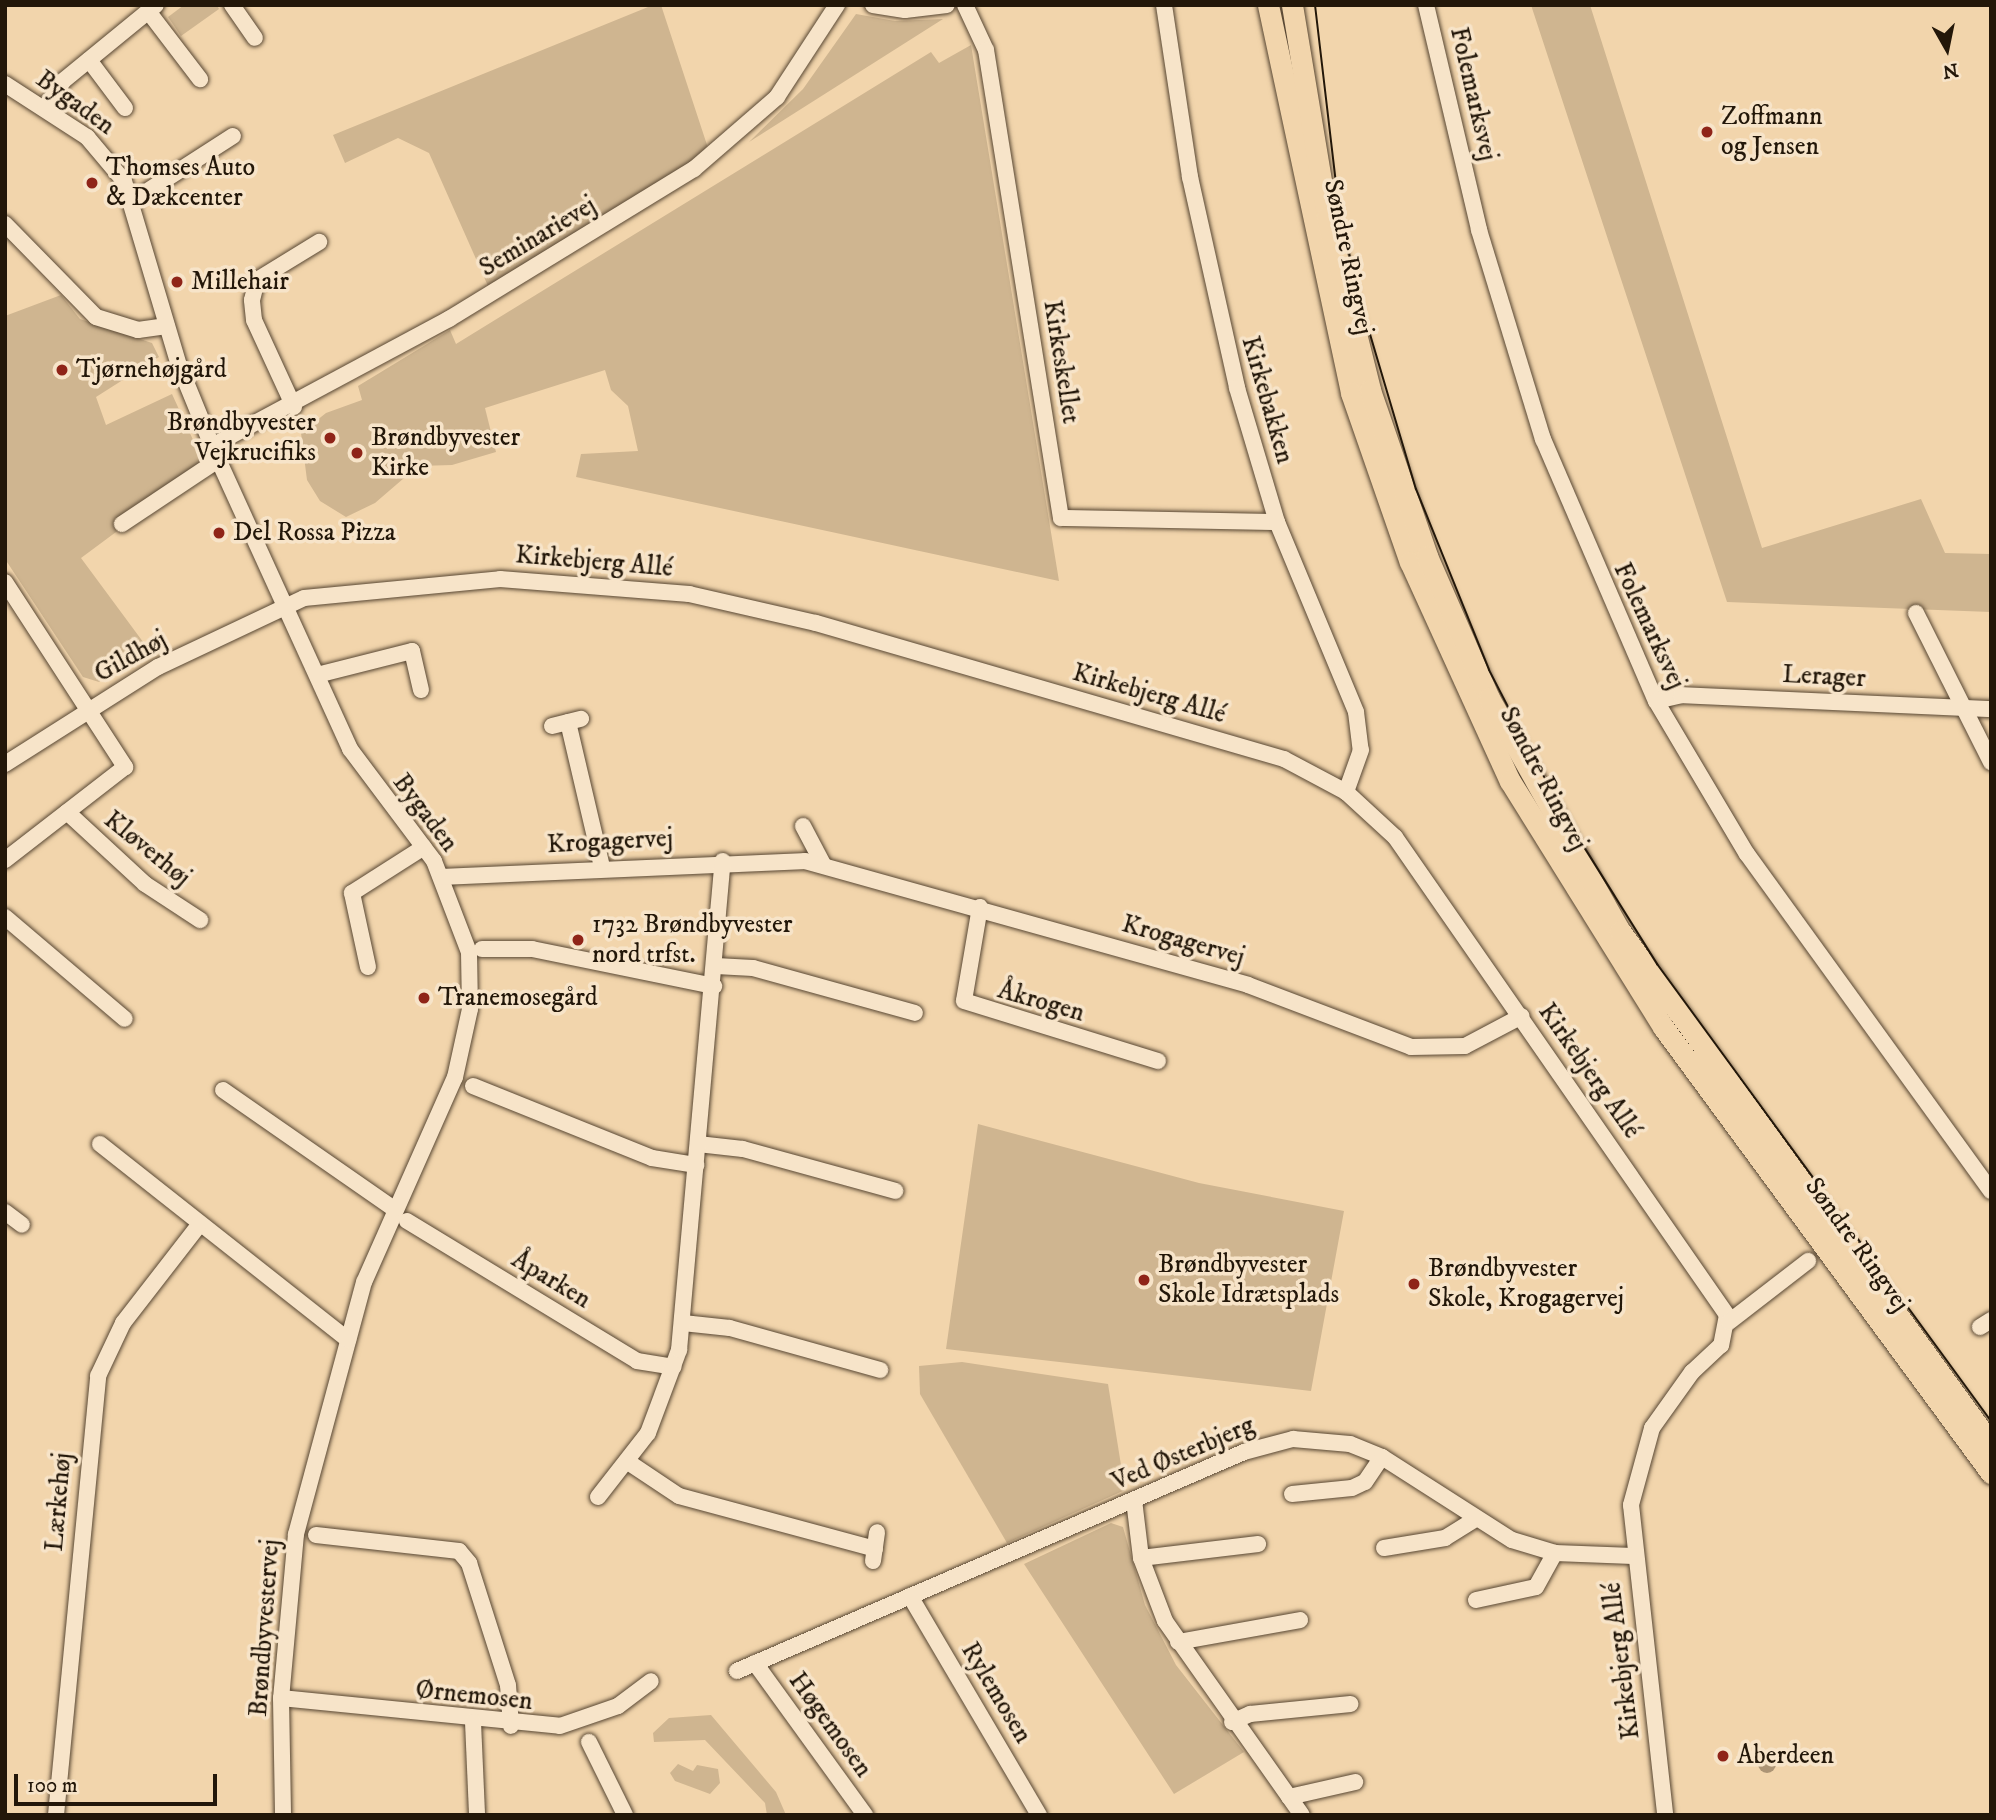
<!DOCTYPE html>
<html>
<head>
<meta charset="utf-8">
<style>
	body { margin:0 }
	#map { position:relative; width:1996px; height:1820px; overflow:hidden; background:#f2d5ac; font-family:"IM FELL DW Pica",serif }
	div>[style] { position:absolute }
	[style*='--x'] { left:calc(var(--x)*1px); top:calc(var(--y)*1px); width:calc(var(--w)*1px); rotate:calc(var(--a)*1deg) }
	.green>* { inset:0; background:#cfb590 }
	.water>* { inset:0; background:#ac9475 }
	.round { border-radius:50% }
	.roads { filter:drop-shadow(0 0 2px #574632) drop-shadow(0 0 2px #574632) }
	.minor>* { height:16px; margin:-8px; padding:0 8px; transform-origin:8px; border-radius:8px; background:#f7e4c9 }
	.major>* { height:21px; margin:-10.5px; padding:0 10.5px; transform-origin:10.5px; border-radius:10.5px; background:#f2d5ac }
	.tram>* { height:2px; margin:-1px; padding:0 1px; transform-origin:1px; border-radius:1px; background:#231709 }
	.dots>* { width:19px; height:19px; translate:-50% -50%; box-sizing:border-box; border:4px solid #f7e4c9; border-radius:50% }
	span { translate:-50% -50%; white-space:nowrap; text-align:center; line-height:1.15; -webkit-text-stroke:7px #f7e4c9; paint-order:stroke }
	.street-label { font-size:26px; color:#231709 }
	.poi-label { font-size:26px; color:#231709 }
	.left { translate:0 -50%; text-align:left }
	.right { translate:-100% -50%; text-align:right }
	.frame { position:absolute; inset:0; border:7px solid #231709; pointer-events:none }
	.north { position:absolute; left:1912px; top:14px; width:70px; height:70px; -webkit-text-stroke:5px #f7e4c9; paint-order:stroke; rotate:171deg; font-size:19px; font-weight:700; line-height:28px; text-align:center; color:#231709 }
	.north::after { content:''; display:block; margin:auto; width:24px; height:32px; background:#231709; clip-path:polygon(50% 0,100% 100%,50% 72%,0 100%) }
	.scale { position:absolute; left:14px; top:1774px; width:203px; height:32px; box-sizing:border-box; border:4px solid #231709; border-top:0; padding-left:9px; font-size:21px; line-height:24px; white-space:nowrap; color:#231709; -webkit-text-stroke:5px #f7e4c9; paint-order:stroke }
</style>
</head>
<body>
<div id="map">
	<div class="green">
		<i style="clip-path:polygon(184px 5px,217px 5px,219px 9px,181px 36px,168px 17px)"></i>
		<i style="clip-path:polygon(653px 5px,661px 5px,708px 148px,653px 190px,488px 286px,429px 153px,398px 138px,345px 163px,333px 135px)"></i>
		<i style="clip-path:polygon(1531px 5px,1590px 5px,1762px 548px,1921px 499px,1945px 553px,1991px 554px,1991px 612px,1727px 602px)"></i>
		<i style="clip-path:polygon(856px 14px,895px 21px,943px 19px,749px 142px,803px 89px)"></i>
		<i style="clip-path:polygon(971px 45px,1059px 581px,576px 477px,581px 454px,638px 451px,628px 406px,611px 390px,605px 370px,485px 408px,496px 452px,452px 465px,418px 466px,375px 503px,346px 517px,320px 501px,307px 480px,301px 433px,326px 413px,362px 400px,358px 386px,450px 330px,456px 344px,931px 52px,939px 63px)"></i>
		<i style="clip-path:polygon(61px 295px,80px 319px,152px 343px,159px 357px,96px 397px,106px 425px,172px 394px,205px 466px,81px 558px,149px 650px,99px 682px,83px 677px,5px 559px,5px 316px)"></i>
		<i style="clip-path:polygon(978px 1124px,1199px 1183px,1344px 1211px,1311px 1391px,946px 1349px)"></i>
		<i style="clip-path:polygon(962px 1362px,1108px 1384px,1125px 1490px,1007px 1543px,920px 1394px,919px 1366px)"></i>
		<i style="clip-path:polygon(1111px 1523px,1123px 1527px,1145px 1605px,1176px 1665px,1244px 1752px,1174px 1794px,1024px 1564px)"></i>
		<i style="clip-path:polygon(711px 1715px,776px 1792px,786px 1815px,767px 1815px,765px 1803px,705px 1740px,654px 1742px,653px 1733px,669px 1718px)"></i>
		<i style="clip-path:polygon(678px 1764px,693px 1771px,697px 1765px,718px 1769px,720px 1783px,710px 1794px,675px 1781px,670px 1773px)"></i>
	</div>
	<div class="water">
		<i class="round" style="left:1758px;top:1755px;width:18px;height:18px"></i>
	</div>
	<div class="roads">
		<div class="minor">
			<i style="--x:232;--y:5;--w:40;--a:55.1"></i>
			<i style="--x:873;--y:5;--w:32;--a:9"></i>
			<i style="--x:905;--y:10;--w:42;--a:-6.8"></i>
			<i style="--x:965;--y:5;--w:50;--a:65"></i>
			<i style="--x:986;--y:50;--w:474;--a:80.9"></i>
			<i style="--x:1061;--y:518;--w:216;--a:1.1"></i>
			<i style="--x:1164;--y:5;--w:174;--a:81.4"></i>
			<i style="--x:1190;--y:177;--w:216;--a:77.4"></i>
			<i style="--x:1237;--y:388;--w:140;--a:73.4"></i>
			<i style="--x:1277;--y:522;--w:206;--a:67.4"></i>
			<i style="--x:1356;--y:712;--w:38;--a:83"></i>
			<i style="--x:1361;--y:750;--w:45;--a:109.7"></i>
			<i style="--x:1426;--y:5;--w:231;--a:76.7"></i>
			<i style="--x:1479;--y:230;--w:219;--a:73"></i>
			<i style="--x:1543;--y:439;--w:285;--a:66.7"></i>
			<i style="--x:1656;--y:701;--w:178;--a:59.3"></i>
			<i style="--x:1747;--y:854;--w:416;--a:54.1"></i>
			<i style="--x:151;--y:15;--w:81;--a:52.6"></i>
			<i style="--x:89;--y:60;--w:60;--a:53.1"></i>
			<i style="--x:5;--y:84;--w:98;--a:32.9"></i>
			<i style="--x:87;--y:137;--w:57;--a:49.9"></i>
			<i style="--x:124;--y:181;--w:192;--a:73.4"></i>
			<i style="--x:179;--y:365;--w:87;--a:67.8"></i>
			<i style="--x:212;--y:446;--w:333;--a:65.5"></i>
			<i style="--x:350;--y:749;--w:140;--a:53.1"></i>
			<i style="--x:434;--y:861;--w:97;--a:69"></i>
			<i style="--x:469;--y:952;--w:57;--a:89"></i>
			<i style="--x:470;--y:1009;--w:70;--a:102.4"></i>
			<i style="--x:455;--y:1077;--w:224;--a:113.9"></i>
			<i style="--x:364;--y:1282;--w:261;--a:105.1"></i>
			<i style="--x:296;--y:1534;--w:165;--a:95.2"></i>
			<i style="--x:281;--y:1698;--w:117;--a:89"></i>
			<i style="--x:45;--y:108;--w:32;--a:-56"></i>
			<i style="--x:63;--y:81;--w:120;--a:-39.3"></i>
			<i style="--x:132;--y:201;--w:120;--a:-32.8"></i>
			<i style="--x:5;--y:224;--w:130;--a:45.6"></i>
			<i style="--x:96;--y:317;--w:44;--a:17.2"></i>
			<i style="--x:138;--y:330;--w:29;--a:-8"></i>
			<i style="--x:294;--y:407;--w:96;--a:-114.7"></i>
			<i style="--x:254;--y:320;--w:20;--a:-96"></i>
			<i style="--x:252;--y:300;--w:21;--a:-76"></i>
			<i style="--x:257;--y:280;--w:73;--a:-31.5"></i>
			<i style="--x:212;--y:446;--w:269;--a:-28.2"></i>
			<i style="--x:449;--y:319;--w:287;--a:-31.5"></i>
			<i style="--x:694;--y:169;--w:110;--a:-40.9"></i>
			<i style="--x:777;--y:97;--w:110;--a:-56.9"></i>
			<i style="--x:122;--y:524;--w:115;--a:-33.7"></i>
			<i style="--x:5;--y:582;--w:221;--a:57"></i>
			<i style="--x:125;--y:767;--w:152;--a:142.2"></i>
			<i style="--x:1916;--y:613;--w:167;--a:63.3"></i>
			<i style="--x:317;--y:675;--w:98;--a:-14.2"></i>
			<i style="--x:412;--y:651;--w:40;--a:77"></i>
			<i style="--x:1656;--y:701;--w:26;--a:-13"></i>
			<i style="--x:1681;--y:695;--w:310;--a:2.6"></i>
			<i style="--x:568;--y:722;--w:149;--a:76.8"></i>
			<i style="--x:552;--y:726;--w:30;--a:-14"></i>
			<i style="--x:5;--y:764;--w:181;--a:-32.4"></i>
			<i style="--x:158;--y:667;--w:161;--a:-25.3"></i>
			<i style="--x:304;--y:598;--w:197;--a:-5.5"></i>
			<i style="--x:500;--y:579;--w:190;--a:4.5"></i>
			<i style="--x:689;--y:594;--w:130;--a:12.9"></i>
			<i style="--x:816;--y:623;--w:487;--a:16.2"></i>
			<i style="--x:1284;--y:759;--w:70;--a:28"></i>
			<i style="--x:1346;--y:792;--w:67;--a:42.6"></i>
			<i style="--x:1395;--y:837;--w:582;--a:55.22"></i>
			<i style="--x:1727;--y:1315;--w:31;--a:101"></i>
			<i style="--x:1721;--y:1345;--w:40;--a:137"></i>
			<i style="--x:1692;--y:1372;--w:69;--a:125.5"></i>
			<i style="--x:1652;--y:1428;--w:80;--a:105.3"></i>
			<i style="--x:1631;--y:1505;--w:312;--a:83.7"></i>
			<i style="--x:67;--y:812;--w:106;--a:42.7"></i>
			<i style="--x:145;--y:884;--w:66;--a:33.2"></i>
			<i style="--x:803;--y:826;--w:43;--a:62.2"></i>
			<i style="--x:443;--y:877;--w:362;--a:-2.5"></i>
			<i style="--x:805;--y:861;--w:460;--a:15.6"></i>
			<i style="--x:1248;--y:985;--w:174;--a:20.8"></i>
			<i style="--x:1411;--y:1047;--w:54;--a:-1.1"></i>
			<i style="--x:1465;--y:1046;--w:64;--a:-27.8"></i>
			<i style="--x:980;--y:907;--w:95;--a:99.7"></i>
			<i style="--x:964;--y:1001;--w:203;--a:17.2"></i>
			<i style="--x:5;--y:917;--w:157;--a:40.4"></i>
			<i style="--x:482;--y:949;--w:50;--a:0"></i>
			<i style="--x:532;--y:949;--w:186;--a:11.5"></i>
			<i style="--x:716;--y:966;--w:37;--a:3"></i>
			<i style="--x:753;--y:968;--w:168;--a:15.5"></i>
			<i style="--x:368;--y:967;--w:76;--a:-102.2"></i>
			<i style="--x:352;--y:893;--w:85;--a:-32.6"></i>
			<i style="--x:473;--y:1086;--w:193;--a:21.9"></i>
			<i style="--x:652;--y:1158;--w:45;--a:9"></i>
			<i style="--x:223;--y:1090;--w:208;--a:34.8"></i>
			<i style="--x:100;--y:1144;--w:316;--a:38.3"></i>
			<i style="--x:698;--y:1144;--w:45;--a:6.3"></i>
			<i style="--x:743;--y:1149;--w:158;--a:15.4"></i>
			<i style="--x:5;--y:1212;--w:21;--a:37"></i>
			<i style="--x:407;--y:1221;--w:269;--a:31.3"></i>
			<i style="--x:637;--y:1361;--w:37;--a:9"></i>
			<i style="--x:1729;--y:1322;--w:100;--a:-37.7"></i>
			<i style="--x:683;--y:1323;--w:47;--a:6.1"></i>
			<i style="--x:730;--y:1328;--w:156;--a:15.6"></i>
			<i style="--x:1980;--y:1327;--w:13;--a:-32"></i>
			<i style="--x:628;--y:1462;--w:61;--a:33.7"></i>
			<i style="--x:679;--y:1496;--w:203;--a:15.1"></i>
			<i style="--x:1292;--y:1494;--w:60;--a:-5.7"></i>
			<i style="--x:1352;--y:1488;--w:14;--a:-25"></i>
			<i style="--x:1365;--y:1482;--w:30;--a:-56"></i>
			<i style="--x:598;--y:1497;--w:81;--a:-52"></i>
			<i style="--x:648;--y:1433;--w:89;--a:-69.5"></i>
			<i style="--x:679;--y:1350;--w:491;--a:-84.9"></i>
			<i style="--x:1134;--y:1500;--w:58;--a:83.1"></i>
			<i style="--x:1141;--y:1558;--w:67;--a:69.1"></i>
			<i style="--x:1165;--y:1621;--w:237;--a:54.8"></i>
			<i style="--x:316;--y:1535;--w:144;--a:6.4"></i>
			<i style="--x:459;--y:1551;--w:16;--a:50"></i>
			<i style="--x:469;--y:1563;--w:128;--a:72.3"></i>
			<i style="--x:508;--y:1685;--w:41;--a:85.8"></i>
			<i style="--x:1384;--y:1548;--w:62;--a:-9.3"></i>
			<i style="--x:1445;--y:1538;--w:36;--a:-32"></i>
			<i style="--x:1141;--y:1558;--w:118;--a:-6.8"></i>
			<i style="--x:873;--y:1561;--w:29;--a:-82"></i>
			<i style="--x:910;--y:1596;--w:254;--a:59.5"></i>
			<i style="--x:1476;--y:1600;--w:61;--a:-12.2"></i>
			<i style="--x:1536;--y:1587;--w:39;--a:-61"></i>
			<i style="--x:1178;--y:1642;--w:124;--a:-10.2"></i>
			<i style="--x:755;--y:1663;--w:188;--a:54.1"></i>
			<i style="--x:737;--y:1671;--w:552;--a:-23.36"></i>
			<i style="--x:1244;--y:1452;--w:51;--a:-14.9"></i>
			<i style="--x:1293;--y:1439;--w:57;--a:5"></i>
			<i style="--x:1350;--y:1444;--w:35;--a:22"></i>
			<i style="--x:1382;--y:1457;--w:154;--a:32.6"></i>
			<i style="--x:1512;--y:1540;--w:45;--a:16.8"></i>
			<i style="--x:1555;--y:1553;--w:78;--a:2.2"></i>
			<i style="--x:281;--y:1698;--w:280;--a:5.7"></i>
			<i style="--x:560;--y:1726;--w:61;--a:-19"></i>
			<i style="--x:618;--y:1706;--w:41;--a:-37.1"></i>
			<i style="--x:473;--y:1722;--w:93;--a:87.5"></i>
			<i style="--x:1232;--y:1722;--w:20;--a:-24"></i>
			<i style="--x:1250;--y:1714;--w:101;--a:-5.7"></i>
			<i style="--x:589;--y:1742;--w:81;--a:63.7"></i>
			<i style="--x:1289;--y:1797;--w:68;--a:-12.8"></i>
			<i style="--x:56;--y:1815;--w:441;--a:-84.5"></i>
			<i style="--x:98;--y:1376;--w:59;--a:-64.7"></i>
			<i style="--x:123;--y:1323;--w:124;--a:-52.2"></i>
		</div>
		<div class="major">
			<i style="--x:1268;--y:5;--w:397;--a:77.9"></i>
			<i style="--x:1351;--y:393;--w:179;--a:70.8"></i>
			<i style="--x:1410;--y:562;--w:241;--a:65.5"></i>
			<i style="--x:1510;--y:781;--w:290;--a:58.1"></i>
			<i style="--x:1663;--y:1027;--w:554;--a:53.67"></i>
			<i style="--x:1292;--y:5;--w:215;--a:80.6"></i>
			<i style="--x:1327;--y:217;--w:178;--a:76"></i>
			<i style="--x:1370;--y:390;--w:176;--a:71"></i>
			<i style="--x:1427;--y:556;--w:155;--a:66.4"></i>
			<i style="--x:1489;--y:698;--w:267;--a:60.7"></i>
			<i style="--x:1620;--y:931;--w:633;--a:54.13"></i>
		</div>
	</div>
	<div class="tram">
		<i style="--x:1315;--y:5;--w:189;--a:83.3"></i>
		<i style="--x:1337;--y:193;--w:96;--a:78.6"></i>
		<i style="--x:1356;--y:287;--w:211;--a:73.5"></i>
		<i style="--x:1416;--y:489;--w:195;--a:68"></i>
		<i style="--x:1489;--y:670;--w:163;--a:62.7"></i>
		<i style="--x:1564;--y:815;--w:176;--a:58"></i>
		<i style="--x:1657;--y:964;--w:566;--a:53.84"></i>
	</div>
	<div class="dots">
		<i style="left:1707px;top:132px;background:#8f2418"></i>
		<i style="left:92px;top:183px;background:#8f2418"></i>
		<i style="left:177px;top:282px;background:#8f2418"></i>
		<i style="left:62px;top:370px;background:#8f2418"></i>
		<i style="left:330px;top:438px;background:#8f2418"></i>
		<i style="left:357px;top:453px;background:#8f2418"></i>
		<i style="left:219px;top:533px;background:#8f2418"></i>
		<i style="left:578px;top:940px;background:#8f2418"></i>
		<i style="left:424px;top:998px;background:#8f2418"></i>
		<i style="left:1144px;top:1280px;background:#8f2418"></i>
		<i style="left:1414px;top:1284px;background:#8f2418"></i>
		<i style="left:1723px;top:1756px;background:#8f2418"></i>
	</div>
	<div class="street-label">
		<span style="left:1473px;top:94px;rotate:77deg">Folemarksvej</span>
		<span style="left:75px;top:103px;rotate:36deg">Bygaden</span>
		<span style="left:538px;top:237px;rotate:-31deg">Seminarievej</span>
		<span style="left:1348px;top:257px;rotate:78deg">Søndre Ringvej</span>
		<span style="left:1061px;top:362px;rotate:81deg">Kirkeskellet</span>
		<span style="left:1267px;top:400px;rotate:74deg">Kirkebakken</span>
		<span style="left:594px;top:562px;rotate:5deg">Kirkebjerg Allé</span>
		<span style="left:1649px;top:626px;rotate:65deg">Folemarksvej</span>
		<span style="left:131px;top:657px;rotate:-29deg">Gildhøj</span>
		<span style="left:1824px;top:677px;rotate:3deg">Lerager</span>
		<span style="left:1149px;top:694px;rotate:16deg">Kirkebjerg Allé</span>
		<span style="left:1543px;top:779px;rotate:62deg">Søndre Ringvej</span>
		<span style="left:425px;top:813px;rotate:53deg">Bygaden</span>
		<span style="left:610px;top:842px;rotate:-3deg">Krogagervej</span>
		<span style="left:147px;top:849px;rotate:39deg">Kløverhøj</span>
		<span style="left:1183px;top:941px;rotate:16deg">Krogagervej</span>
		<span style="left:1041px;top:1002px;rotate:16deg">Åkrogen</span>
		<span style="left:1589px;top:1071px;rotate:55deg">Kirkebjerg Allé</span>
		<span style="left:1857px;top:1245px;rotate:54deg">Søndre Ringvej</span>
		<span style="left:551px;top:1280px;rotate:31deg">Åparken</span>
		<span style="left:1183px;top:1454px;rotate:-23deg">Ved Østerbjerg</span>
		<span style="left:59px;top:1502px;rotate:-85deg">Lærkehøj</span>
		<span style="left:265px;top:1628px;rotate:-86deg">Brøndbyvestervej</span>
		<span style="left:1622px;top:1661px;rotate:-97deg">Kirkebjerg Allé</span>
		<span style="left:996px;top:1693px;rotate:59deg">Rylemosen</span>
		<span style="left:474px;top:1696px;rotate:6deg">Ørnemosen</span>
		<span style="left:830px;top:1725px;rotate:54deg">Høgemosen</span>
	</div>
	<div class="poi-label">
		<span class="left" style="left:1721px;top:132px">Zoffmann<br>og Jensen</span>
		<span class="left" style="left:106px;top:183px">Thomses Auto<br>&amp; Dækcenter</span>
		<span class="left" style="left:191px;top:282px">Millehair</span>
		<span class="left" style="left:76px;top:370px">Tjørnehøjgård</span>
		<span class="right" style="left:316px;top:438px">Brøndbyvester<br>Vejkrucifiks</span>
		<span class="left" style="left:371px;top:453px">Brøndbyvester<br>Kirke</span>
		<span class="left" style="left:233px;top:533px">Del Rossa Pizza</span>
		<span class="left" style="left:592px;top:940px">1732 Brøndbyvester<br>nord trfst.</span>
		<span class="left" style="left:438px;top:998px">Tranemosegård</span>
		<span class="left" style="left:1158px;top:1280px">Brøndbyvester<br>Skole Idrætsplads</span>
		<span class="left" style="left:1428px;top:1284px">Brøndbyvester<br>Skole, Krogagervej</span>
		<span class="left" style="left:1737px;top:1756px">Aberdeen</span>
	</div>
	<div class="frame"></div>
	<div class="north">N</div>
	<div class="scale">100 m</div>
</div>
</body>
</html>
